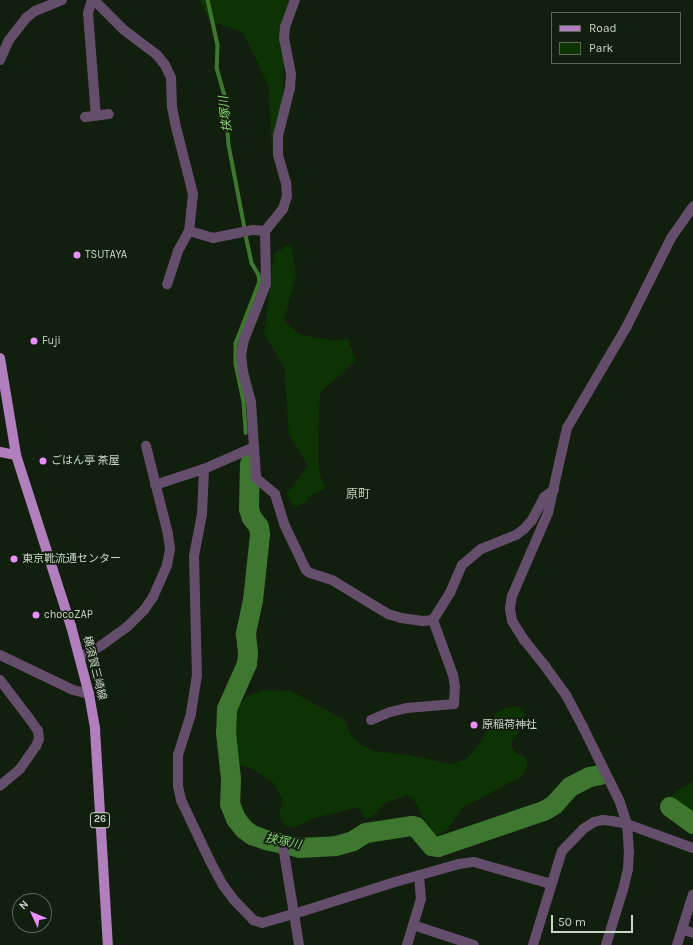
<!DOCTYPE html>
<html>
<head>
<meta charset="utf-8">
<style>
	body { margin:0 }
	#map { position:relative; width:693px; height:945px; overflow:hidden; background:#121f0f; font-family:Karla,"Noto Sans JP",sans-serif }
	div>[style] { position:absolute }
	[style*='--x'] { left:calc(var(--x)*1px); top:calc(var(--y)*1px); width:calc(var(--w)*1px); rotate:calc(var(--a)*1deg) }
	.green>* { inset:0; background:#0d3204 }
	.stream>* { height:3.5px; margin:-1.75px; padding:0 1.75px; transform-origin:1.75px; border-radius:1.75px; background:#3e7830 }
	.river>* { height:20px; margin:-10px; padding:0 10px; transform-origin:10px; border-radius:10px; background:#3e7830 }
	.minor>* { height:10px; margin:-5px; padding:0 5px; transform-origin:5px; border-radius:5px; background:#654e6b }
	.major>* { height:10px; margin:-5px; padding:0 5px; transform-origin:5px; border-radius:5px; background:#b17fbd }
	.dots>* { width:11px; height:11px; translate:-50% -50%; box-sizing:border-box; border:2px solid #121f0f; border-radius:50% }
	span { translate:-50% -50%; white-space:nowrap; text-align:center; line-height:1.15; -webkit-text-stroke:3.5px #121f0f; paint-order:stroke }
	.shield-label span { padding:1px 3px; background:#121f0f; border:1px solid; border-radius:3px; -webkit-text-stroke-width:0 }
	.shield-label { font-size:10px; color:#ccd5ca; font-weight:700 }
	.poi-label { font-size:11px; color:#ccd5ca }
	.left { translate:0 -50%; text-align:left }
	.street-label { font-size:11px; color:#ccd5ca }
	.water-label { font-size:12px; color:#87d574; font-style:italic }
	.neighbourhood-label { font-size:12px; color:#bfd1bb }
	.legend { position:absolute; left:551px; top:12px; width:130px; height:52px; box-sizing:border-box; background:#121f0f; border:1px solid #5c685a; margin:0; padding:5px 7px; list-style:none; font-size:12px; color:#ccd5ca }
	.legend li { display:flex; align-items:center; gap:8px; height:20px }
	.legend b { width:20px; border:1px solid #5c685a }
	.north { position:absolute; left:12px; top:893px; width:40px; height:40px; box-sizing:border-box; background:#121f0f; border:1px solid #5c685a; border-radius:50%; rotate:314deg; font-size:11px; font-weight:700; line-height:16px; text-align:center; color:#ccd5ca }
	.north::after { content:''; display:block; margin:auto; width:14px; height:18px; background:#e88eff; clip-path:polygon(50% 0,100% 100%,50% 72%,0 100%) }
	.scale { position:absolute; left:551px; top:915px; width:82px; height:18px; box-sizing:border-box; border:2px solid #ccd5ca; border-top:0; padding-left:5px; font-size:12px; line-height:14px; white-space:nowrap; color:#ccd5ca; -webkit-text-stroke:3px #121f0f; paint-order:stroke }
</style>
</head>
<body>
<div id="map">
	<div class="green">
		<i style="clip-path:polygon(200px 0,289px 0,284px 25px,283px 114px,272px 156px,268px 85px,243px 32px,208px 20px)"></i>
		<i style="clip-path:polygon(291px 243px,296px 275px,284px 320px,299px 334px,334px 341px,348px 339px,356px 361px,320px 393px,318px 454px,320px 474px,325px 489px,309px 496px,306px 502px,293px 508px,287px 493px,308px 466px,289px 435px,284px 367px,264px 334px,274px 254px)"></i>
		<i style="clip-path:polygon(264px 690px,291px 691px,343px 719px,347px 723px,348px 731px,359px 744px,374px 751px,409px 755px,451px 764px,467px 759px,482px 740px,495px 714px,503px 709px,518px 706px,524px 711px,525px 720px,511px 744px,514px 751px,526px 758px,528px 766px,521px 777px,462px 808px,447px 830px,439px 835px,432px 834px,414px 800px,408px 795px,385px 803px,377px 813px,368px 819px,364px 817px,359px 807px,314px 818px,298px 826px,286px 827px,279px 816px,282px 800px,275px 784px,253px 769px,241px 766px,237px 761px,232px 746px,234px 710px,247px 696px)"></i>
		<i style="clip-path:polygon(693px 781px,693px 816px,665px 811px,672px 794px)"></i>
	</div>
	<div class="stream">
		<i style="--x:208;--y:0;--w:46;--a:77.5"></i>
		<i style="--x:218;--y:45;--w:23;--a:92"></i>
		<i style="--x:217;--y:68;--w:29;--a:74"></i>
		<i style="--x:225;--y:96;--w:49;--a:85.3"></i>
		<i style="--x:229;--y:145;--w:85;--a:79.1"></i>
		<i style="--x:246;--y:235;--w:29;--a:78"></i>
		<i style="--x:252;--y:263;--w:14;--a:60"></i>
		<i style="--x:259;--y:275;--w:7;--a:82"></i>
		<i style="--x:260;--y:282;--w:66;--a:111.2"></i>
		<i style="--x:236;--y:344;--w:20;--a:90"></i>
		<i style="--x:236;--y:364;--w:38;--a:78"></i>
		<i style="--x:244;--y:401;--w:32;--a:86"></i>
	</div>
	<div class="river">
		<i style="--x:250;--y:464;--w:45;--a:91.3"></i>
		<i style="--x:249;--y:509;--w:9;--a:72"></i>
		<i style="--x:252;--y:518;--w:11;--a:52"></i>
		<i style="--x:259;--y:527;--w:8;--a:83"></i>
		<i style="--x:260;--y:535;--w:65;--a:96.1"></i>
		<i style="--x:253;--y:600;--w:35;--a:102"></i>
		<i style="--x:246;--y:634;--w:20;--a:84"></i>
		<i style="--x:248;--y:654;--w:10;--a:96"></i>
		<i style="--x:247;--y:664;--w:49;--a:114"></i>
		<i style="--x:227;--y:709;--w:24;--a:92"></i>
		<i style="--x:226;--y:733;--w:46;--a:83.8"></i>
		<i style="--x:231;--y:779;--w:25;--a:92"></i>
		<i style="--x:230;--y:804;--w:16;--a:68"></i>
		<i style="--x:236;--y:819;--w:13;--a:51"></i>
		<i style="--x:244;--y:829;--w:10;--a:37"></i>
		<i style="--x:252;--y:835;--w:15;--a:20"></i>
		<i style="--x:266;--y:840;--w:35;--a:13"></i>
		<i style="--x:300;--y:848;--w:36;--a:-3"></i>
		<i style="--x:336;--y:846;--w:18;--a:-16"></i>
		<i style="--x:353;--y:841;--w:15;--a:-32"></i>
		<i style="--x:366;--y:833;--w:47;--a:-8.7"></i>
		<i style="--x:412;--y:826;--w:4;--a:14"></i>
		<i style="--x:416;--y:827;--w:25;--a:50"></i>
		<i style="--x:432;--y:846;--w:6;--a:9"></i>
		<i style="--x:438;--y:847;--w:112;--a:-18.8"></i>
		<i style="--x:544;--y:811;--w:12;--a:-31"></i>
		<i style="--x:554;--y:805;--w:24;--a:-48"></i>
		<i style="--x:570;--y:787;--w:22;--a:-27"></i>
		<i style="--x:590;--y:777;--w:10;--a:-11"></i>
		<i style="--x:670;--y:807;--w:29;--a:36"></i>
	</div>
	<div class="minor">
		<i style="--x:92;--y:0;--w:14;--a:107"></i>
		<i style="--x:88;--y:13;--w:103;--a:85.6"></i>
		<i style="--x:94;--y:0;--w:42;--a:45"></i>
		<i style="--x:124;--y:30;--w:41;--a:37.1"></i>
		<i style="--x:157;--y:55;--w:13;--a:51"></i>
		<i style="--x:165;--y:65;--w:14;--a:65"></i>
		<i style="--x:171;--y:78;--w:29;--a:88"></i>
		<i style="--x:172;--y:107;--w:16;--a:79"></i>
		<i style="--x:175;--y:123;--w:73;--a:75.8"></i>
		<i style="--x:193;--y:194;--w:37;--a:96"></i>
		<i style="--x:189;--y:231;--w:23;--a:119"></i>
		<i style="--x:178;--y:251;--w:35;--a:108"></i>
		<i style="--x:0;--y:60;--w:22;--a:-66"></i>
		<i style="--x:9;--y:40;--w:28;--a:-52"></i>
		<i style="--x:26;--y:18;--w:11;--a:-38"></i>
		<i style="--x:35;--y:11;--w:29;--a:-22"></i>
		<i style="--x:85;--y:117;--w:24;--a:-7"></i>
		<i style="--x:189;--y:231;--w:25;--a:16"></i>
		<i style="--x:213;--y:238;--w:41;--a:-11.3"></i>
		<i style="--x:253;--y:230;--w:12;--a:5"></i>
		<i style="--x:254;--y:447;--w:31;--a:86"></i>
		<i style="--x:256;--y:478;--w:25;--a:40"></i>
		<i style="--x:275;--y:494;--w:31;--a:73"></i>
		<i style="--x:284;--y:524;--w:51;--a:64.4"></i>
		<i style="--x:306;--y:570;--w:5;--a:37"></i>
		<i style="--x:310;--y:573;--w:23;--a:18"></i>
		<i style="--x:332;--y:580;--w:66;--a:31.3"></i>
		<i style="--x:388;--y:614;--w:14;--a:17"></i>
		<i style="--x:401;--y:618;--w:22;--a:8"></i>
		<i style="--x:423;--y:621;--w:10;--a:-6"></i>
		<i style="--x:433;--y:620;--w:32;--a:-58"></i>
		<i style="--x:450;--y:593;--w:30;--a:-67"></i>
		<i style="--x:462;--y:565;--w:25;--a:-40"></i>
		<i style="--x:481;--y:549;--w:38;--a:-22"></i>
		<i style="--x:516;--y:535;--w:10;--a:-37"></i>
		<i style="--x:524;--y:529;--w:12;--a:-48"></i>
		<i style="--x:532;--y:520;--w:26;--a:-62"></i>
		<i style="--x:544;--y:497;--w:12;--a:-35"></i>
		<i style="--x:204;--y:469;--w:45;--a:92.5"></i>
		<i style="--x:202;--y:514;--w:43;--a:100.8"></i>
		<i style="--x:194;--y:556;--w:119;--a:88.6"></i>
		<i style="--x:197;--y:675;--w:39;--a:99"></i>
		<i style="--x:191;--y:714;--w:43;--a:107.6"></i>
		<i style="--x:178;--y:755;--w:31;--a:90"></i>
		<i style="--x:178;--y:786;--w:14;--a:78"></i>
		<i style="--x:181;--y:800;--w:68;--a:64.6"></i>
		<i style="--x:210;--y:861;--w:27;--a:62"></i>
		<i style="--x:223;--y:885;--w:17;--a:54"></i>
		<i style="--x:233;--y:899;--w:29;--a:46"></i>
		<i style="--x:253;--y:920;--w:9;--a:18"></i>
		<i style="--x:262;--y:923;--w:33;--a:-16"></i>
		<i style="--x:294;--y:914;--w:106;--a:-17.6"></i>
		<i style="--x:395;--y:882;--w:66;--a:-15.7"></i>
		<i style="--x:459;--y:864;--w:15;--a:-8"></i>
		<i style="--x:474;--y:862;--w:80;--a:15.9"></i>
		<i style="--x:155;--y:485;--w:52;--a:-18.1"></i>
		<i style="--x:204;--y:469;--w:55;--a:-23.7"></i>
		<i style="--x:254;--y:447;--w:45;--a:-93.8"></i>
		<i style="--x:251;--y:402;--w:30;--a:-105"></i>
		<i style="--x:243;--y:373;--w:18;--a:-96"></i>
		<i style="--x:241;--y:355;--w:15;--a:-79"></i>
		<i style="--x:244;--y:340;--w:60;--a:-68.6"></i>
		<i style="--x:266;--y:284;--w:53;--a:-91.1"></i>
		<i style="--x:265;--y:231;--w:28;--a:-51"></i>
		<i style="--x:283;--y:209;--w:14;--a:-73"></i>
		<i style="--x:287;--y:196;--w:13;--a:-94"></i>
		<i style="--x:286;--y:183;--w:29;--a:-106"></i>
		<i style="--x:278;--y:155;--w:19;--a:-90"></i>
		<i style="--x:278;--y:136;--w:49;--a:-76"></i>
		<i style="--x:290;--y:88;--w:14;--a:-86"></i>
		<i style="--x:291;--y:74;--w:36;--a:-101"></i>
		<i style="--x:284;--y:39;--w:12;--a:-85"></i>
		<i style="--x:285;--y:27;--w:29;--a:-70"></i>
		<i style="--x:0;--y:655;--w:81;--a:25.6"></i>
		<i style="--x:73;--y:690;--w:16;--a:14"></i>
		<i style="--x:80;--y:656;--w:9;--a:-18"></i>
		<i style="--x:89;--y:653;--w:15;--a:-32"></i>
		<i style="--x:102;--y:645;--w:32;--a:-36"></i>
		<i style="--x:128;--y:626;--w:23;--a:-45"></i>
		<i style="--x:144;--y:610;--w:16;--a:-55"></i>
		<i style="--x:153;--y:597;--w:35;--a:-66"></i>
		<i style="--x:167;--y:565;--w:16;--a:-79"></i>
		<i style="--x:170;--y:549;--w:15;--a:-98"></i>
		<i style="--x:168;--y:534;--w:91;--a:-104"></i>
		<i style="--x:0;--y:680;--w:48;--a:52.7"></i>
		<i style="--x:29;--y:718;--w:16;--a:55"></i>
		<i style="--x:38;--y:731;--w:8;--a:83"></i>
		<i style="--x:39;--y:739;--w:8;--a:113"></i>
		<i style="--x:36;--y:746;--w:28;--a:125"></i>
		<i style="--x:20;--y:769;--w:26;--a:140"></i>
		<i style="--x:371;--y:720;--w:21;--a:-23"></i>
		<i style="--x:390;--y:712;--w:17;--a:-13"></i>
		<i style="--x:407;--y:708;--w:47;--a:-4.9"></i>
		<i style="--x:454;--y:704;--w:17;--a:-87"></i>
		<i style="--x:455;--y:687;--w:12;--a:-99"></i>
		<i style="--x:453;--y:675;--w:59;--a:-110"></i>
		<i style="--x:282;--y:840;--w:106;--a:80.8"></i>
		<i style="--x:413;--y:925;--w:64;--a:18.2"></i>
		<i style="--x:682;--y:929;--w:12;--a:20"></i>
		<i style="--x:407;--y:945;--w:48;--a:-73.1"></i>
		<i style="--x:421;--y:899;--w:24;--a:-95"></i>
		<i style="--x:533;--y:945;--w:98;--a:-72.9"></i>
		<i style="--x:562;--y:851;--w:30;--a:-46"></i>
		<i style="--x:583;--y:829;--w:13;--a:-32"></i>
		<i style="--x:594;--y:822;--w:9;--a:-13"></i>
		<i style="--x:603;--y:820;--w:9;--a:6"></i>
		<i style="--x:612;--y:821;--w:15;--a:11"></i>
		<i style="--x:627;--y:824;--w:70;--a:20"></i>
		<i style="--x:606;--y:945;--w:62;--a:-73"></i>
		<i style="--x:624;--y:886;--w:17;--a:-77"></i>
		<i style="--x:628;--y:869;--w:17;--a:-87"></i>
		<i style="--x:629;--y:852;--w:28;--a:-94"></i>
		<i style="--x:627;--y:824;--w:25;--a:-108"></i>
		<i style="--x:619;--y:800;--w:81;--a:-116.3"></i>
		<i style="--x:583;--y:727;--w:36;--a:-118"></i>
		<i style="--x:566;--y:695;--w:34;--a:-126"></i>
		<i style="--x:546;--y:667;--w:35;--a:-129"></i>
		<i style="--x:524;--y:640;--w:22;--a:-122"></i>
		<i style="--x:512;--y:621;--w:13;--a:-99"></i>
		<i style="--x:510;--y:608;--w:12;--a:-81"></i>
		<i style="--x:512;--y:596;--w:90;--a:-66.6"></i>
		<i style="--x:548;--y:513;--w:87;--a:-77.4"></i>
		<i style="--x:567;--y:428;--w:118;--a:-59.5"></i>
		<i style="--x:627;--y:326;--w:98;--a:-63.4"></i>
		<i style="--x:671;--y:238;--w:39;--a:-55"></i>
		<i style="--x:677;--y:945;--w:53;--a:-72.6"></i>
	</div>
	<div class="major">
		<i style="--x:0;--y:358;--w:98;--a:80.6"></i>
		<i style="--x:16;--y:455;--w:180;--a:72.2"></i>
		<i style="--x:71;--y:626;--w:70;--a:75.2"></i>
		<i style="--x:89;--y:694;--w:36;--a:80"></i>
		<i style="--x:95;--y:729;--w:216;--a:86.6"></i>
		<i style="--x:0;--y:452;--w:16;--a:11"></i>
	</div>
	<div class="dots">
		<i style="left:77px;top:255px;background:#e88eff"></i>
		<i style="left:34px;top:341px;background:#e88eff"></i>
		<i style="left:43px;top:461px;background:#e88eff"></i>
		<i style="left:14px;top:559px;background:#e88eff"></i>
		<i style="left:36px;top:615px;background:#e88eff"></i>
		<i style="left:474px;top:725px;background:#e88eff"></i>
	</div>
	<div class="shield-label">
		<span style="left:100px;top:820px">26</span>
	</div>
	<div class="poi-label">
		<span class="left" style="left:85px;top:255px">TSUTAYA</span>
		<span class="left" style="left:42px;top:341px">Fuji</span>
		<span class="left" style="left:51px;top:461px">ごはん亭 茶屋</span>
		<span class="left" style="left:22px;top:559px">東京靴流通センター</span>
		<span class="left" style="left:44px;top:615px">chocoZAP</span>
		<span class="left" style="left:482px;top:725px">原稲荷神社</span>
	</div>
	<div class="street-label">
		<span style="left:94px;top:668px;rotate:76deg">横須賀三崎線</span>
	</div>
	<div class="water-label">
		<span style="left:226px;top:114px;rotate:-96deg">挟塚川</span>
		<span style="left:283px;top:842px;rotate:12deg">挟塚川</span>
	</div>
	<div class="neighbourhood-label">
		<span style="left:358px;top:495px">原町</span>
	</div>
	<ul class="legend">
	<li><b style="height:5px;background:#b17fbd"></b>Road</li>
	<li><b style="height:11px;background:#0d3204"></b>Park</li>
	</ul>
	<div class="north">N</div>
	<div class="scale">50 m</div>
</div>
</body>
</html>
